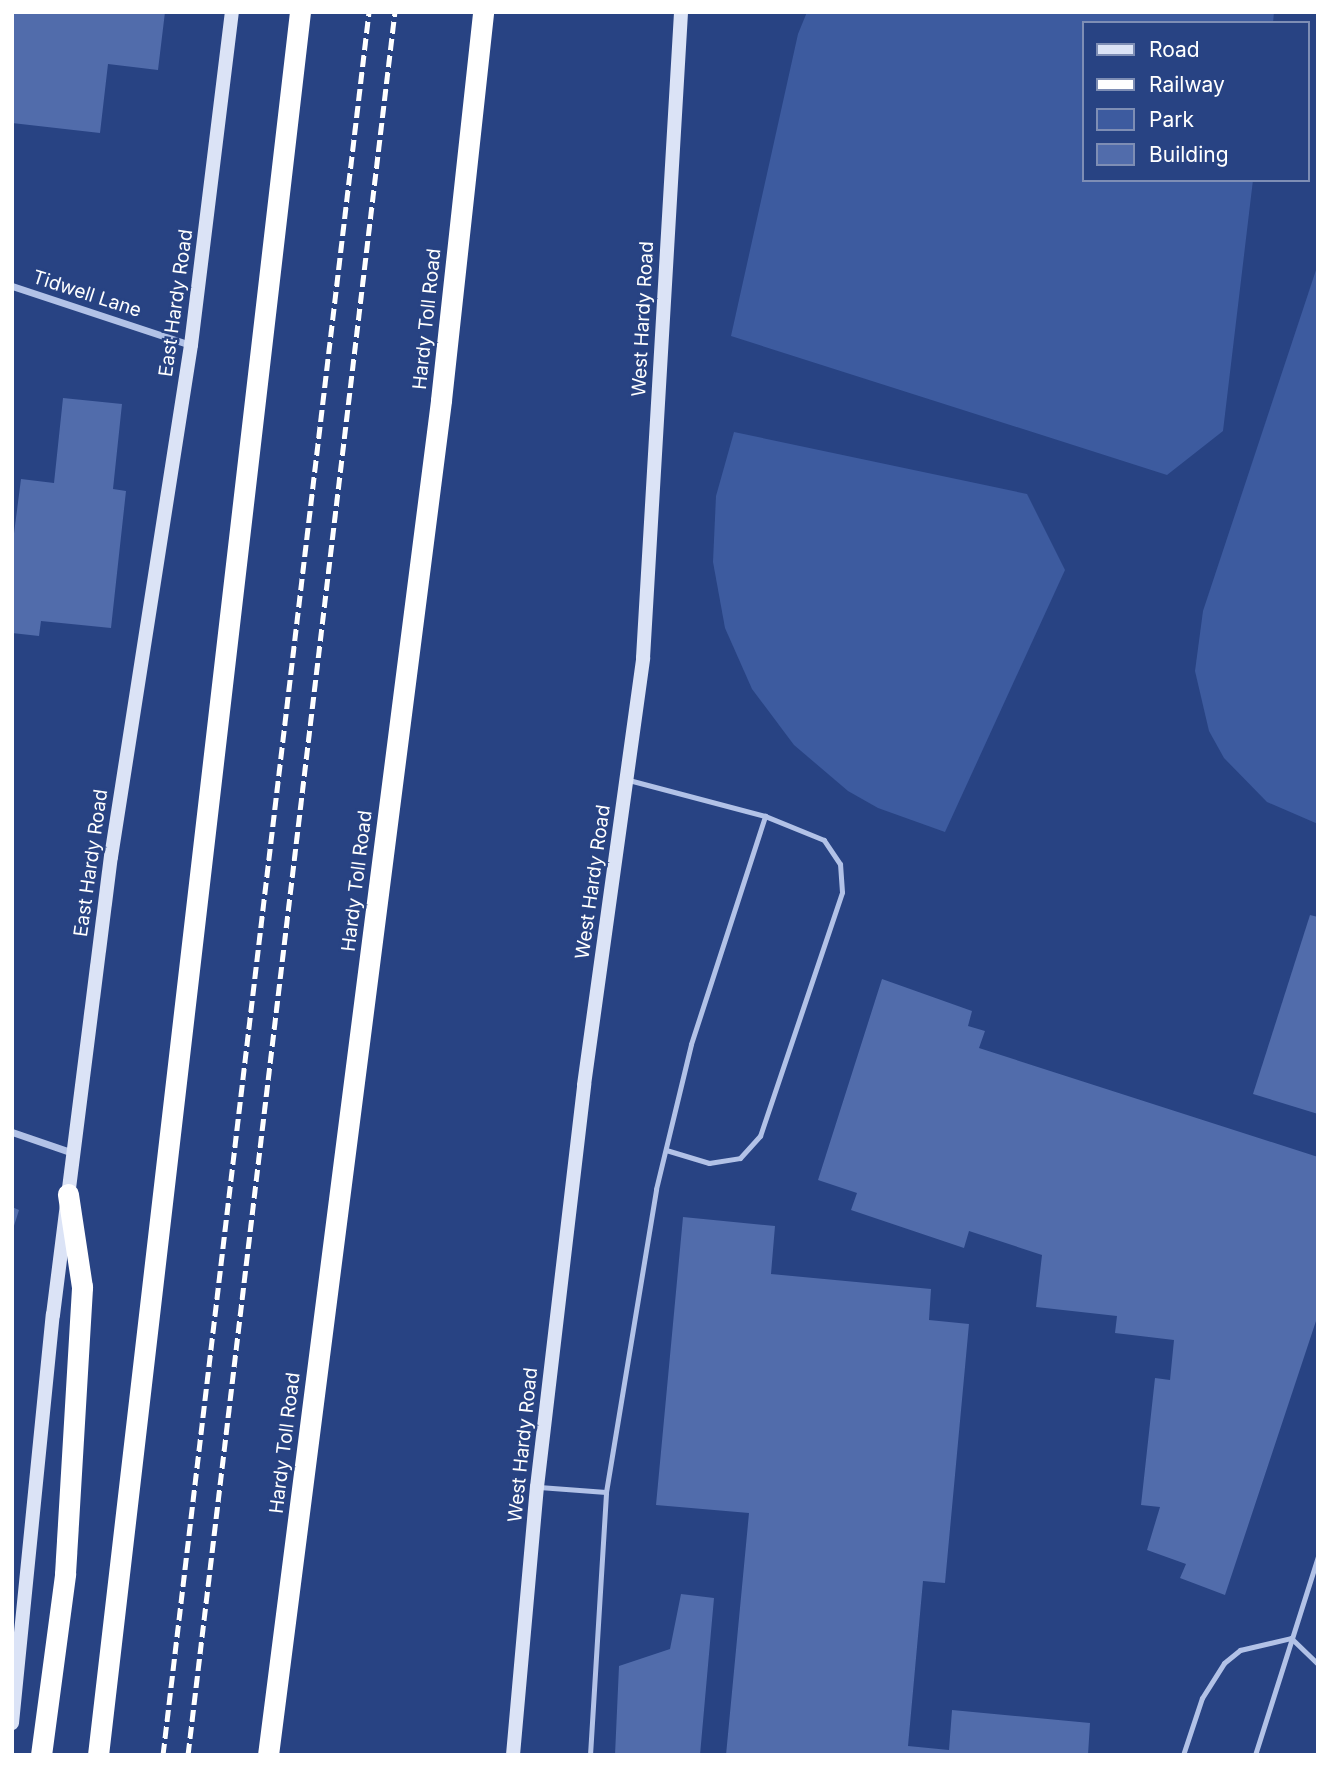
<!DOCTYPE html>
<html>
<head>
<meta charset="utf-8">
<style>
	body { margin:0 }
	#map { position:relative; width:1330px; height:1767px; overflow:hidden; background:#284383; font-family:Inter,sans-serif }
	div>[style] { position:absolute }
	[style*='--x'] { left:calc(var(--x)*1px); top:calc(var(--y)*1px); width:calc(var(--w)*1px); rotate:calc(var(--a)*1deg) }
	.green>* { inset:0; background:#3d5b9f }
	.building>* { inset:0; background:#516cab }
	.lane>* { height:5px; margin:-2.5px; padding:0 2.5px; transform-origin:2.5px; border-radius:2.5px; background:#b2c2e7 }
	.street>* { height:7px; margin:-3.5px; padding:0 3.5px; transform-origin:3.5px; border-radius:3.5px; background:#b2c2e7 }
	.secondary>* { height:14px; margin:-7px; padding:0 7px; transform-origin:7px; border-radius:7px; background:#dbe3f6 }
	.highway>* { height:21px; margin:-10.5px; padding:0 10.5px; transform-origin:10.5px; border-radius:10.5px; background:#fff }
	.rail>* { height:5px; margin-top:-2.5px; transform-origin:0; background:repeating-linear-gradient(90deg,#fff 0 12px,transparent 0 17px) }
	span { translate:-50% -50%; white-space:nowrap; text-align:center; line-height:1.15; -webkit-text-stroke:5px #284383; paint-order:stroke }
	.street-label { font-size:19px; color:#fff }
	.frame { position:absolute; inset:0; border:14px solid #fff; pointer-events:none }
	.legend { position:absolute; left:1082px; top:21px; width:228px; height:161px; box-sizing:border-box; background:#284383; border:2px solid #7e8eb5; margin:0; padding:9px 12px; list-style:none; font-size:21px; color:#fff }
	.legend li { display:flex; align-items:center; gap:14px; height:35px }
	.legend b { width:35px; border:2px solid #7e8eb5 }
</style>
</head>
<body>
<div id="map">
	<div class="green">
		<i style="clip-path:polygon(807px 12px,1274px 12px,1273px 23px,1083px 23px,1083px 180px,1253px 180px,1223px 431px,1167px 475px,731px 336px,798px 34px)"></i>
		<i style="clip-path:polygon(1318px 264px,1318px 824px,1267px 802px,1224px 758px,1209px 731px,1195px 671px,1203px 611px)"></i>
		<i style="clip-path:polygon(734px 432px,1027px 494px,1065px 570px,945px 832px,878px 808px,848px 791px,794px 745px,752px 689px,725px 628px,713px 562px,716px 496px)"></i>
	</div>
	<div class="building">
		<i style="clip-path:polygon(12px 12px,165px 12px,158px 70px,108px 64px,100px 133px,12px 123px)"></i>
		<i style="clip-path:polygon(63px 398px,122px 404px,113px 489px,126px 491px,111px 628px,41px 621px,39px 636px,12px 633px,12px 549px,21px 479px,54px 483px)"></i>
		<i style="clip-path:polygon(1310px 915px,1318px 917px,1318px 1114px,1253px 1094px)"></i>
		<i style="clip-path:polygon(882px 979px,972px 1011px,968px 1026px,985px 1031px,979px 1048px,1318px 1157px,1318px 1315px,1225px 1595px,1180px 1578px,1186px 1564px,1147px 1550px,1160px 1507px,1141px 1505px,1155px 1378px,1170px 1380px,1174px 1340px,1115px 1333px,1117px 1316px,1036px 1307px,1042px 1255px,969px 1231px,964px 1248px,851px 1210px,857px 1193px,818px 1180px)"></i>
		<i style="clip-path:polygon(12px 1207px,19px 1210px,13px 1229px,12px 1229px)"></i>
		<i style="clip-path:polygon(683px 1217px,775px 1226px,771px 1274px,931px 1289px,929px 1320px,969px 1324px,945px 1583px,923px 1581px,908px 1746px,949px 1750px,952px 1710px,1090px 1723px,1088px 1755px,726px 1755px,749px 1513px,656px 1505px)"></i>
		<i style="clip-path:polygon(681px 1594px,714px 1598px,700px 1755px,615px 1755px,619px 1666px,670px 1649px)"></i>
	</div>
	<div class="lane">
		<i style="--x:666;--y:1150;--w:45;--a:16.8"></i>
		<i style="--x:709;--y:1163;--w:31;--a:-9"></i>
		<i style="--x:740;--y:1158;--w:30;--a:-48"></i>
		<i style="--x:760;--y:1136;--w:257;--a:-71.4"></i>
		<i style="--x:842;--y:892;--w:28;--a:-94"></i>
		<i style="--x:840;--y:864;--w:29;--a:-124"></i>
		<i style="--x:824;--y:840;--w:64;--a:-157.9"></i>
		<i style="--x:539;--y:1487;--w:67;--a:4.3"></i>
		<i style="--x:1291;--y:1638;--w:37;--a:44"></i>
		<i style="--x:590;--y:1755;--w:263;--a:-86.5"></i>
		<i style="--x:606;--y:1492;--w:307;--a:-80.6"></i>
		<i style="--x:656;--y:1189;--w:149;--a:-76.4"></i>
		<i style="--x:691;--y:1044;--w:240;--a:-72"></i>
		<i style="--x:765;--y:816;--w:141;--a:-165.2"></i>
		<i style="--x:1183;--y:1755;--w:60;--a:-71.6"></i>
		<i style="--x:1202;--y:1698;--w:41;--a:-57.8"></i>
		<i style="--x:1224;--y:1663;--w:21;--a:-39"></i>
		<i style="--x:1240;--y:1650;--w:52;--a:-13.2"></i>
		<i style="--x:1255;--y:1755;--w:209;--a:-72.4"></i>
	</div>
	<div class="street">
		<i style="--x:12;--y:286;--w:188;--a:18.3"></i>
		<i style="--x:12;--y:1132;--w:65;--a:19"></i>
	</div>
	<div class="secondary">
		<i style="--x:12;--y:1723;--w:410;--a:-84.3"></i>
		<i style="--x:53;--y:1315;--w:462;--a:-82.8"></i>
		<i style="--x:111;--y:857;--w:518;--a:-81.12"></i>
		<i style="--x:191;--y:345;--w:336;--a:-83"></i>
		<i style="--x:513;--y:1755;--w:269;--a:-84.9"></i>
		<i style="--x:537;--y:1487;--w:405;--a:-83.3"></i>
		<i style="--x:584;--y:1085;--w:431;--a:-82.1"></i>
		<i style="--x:643;--y:658;--w:647;--a:-86.63"></i>
	</div>
	<div class="highway">
		<i style="--x:41;--y:1755;--w:183;--a:-82.4"></i>
		<i style="--x:65;--y:1574;--w:288;--a:-86.6"></i>
		<i style="--x:82;--y:1287;--w:94;--a:-98.6"></i>
		<i style="--x:98;--y:1755;--w:1755;--a:-83.39"></i>
		<i style="--x:268;--y:1755;--w:1366;--a:-82.72"></i>
		<i style="--x:441;--y:400;--w:390;--a:-83.8"></i>
	</div>
	<div class="rail">
		<i style="--x:163;--y:1755;--w:1755;--a:-83.26"></i>
		<i style="--x:188;--y:1755;--w:1755;--a:-83.23"></i>
	</div>
	<div class="street-label">
		<span style="left:87px;top:294px;rotate:18deg">Tidwell Lane</span>
		<span style="left:176px;top:303px;rotate:-82deg">East Hardy Road</span>
		<span style="left:427px;top:319px;rotate:-84deg">Hardy Toll Road</span>
		<span style="left:643px;top:319px;rotate:-87deg">West Hardy Road</span>
		<span style="left:91px;top:863px;rotate:-82deg">East Hardy Road</span>
		<span style="left:357px;top:881px;rotate:-83deg">Hardy Toll Road</span>
		<span style="left:593px;top:882px;rotate:-82deg">West Hardy Road</span>
		<span style="left:285px;top:1443px;rotate:-83deg">Hardy Toll Road</span>
		<span style="left:523px;top:1445px;rotate:-84deg">West Hardy Road</span>
	</div>
	<div class="frame"></div>
	<ul class="legend">
	<li><b style="height:9px;background:#dbe3f6"></b>Road</li>
	<li><b style="height:9px;background:#fff"></b>Railway</li>
	<li><b style="height:19px;background:#3d5b9f"></b>Park</li>
	<li><b style="height:19px;background:#516cab"></b>Building</li>
	</ul>
</div>
</body>
</html>
